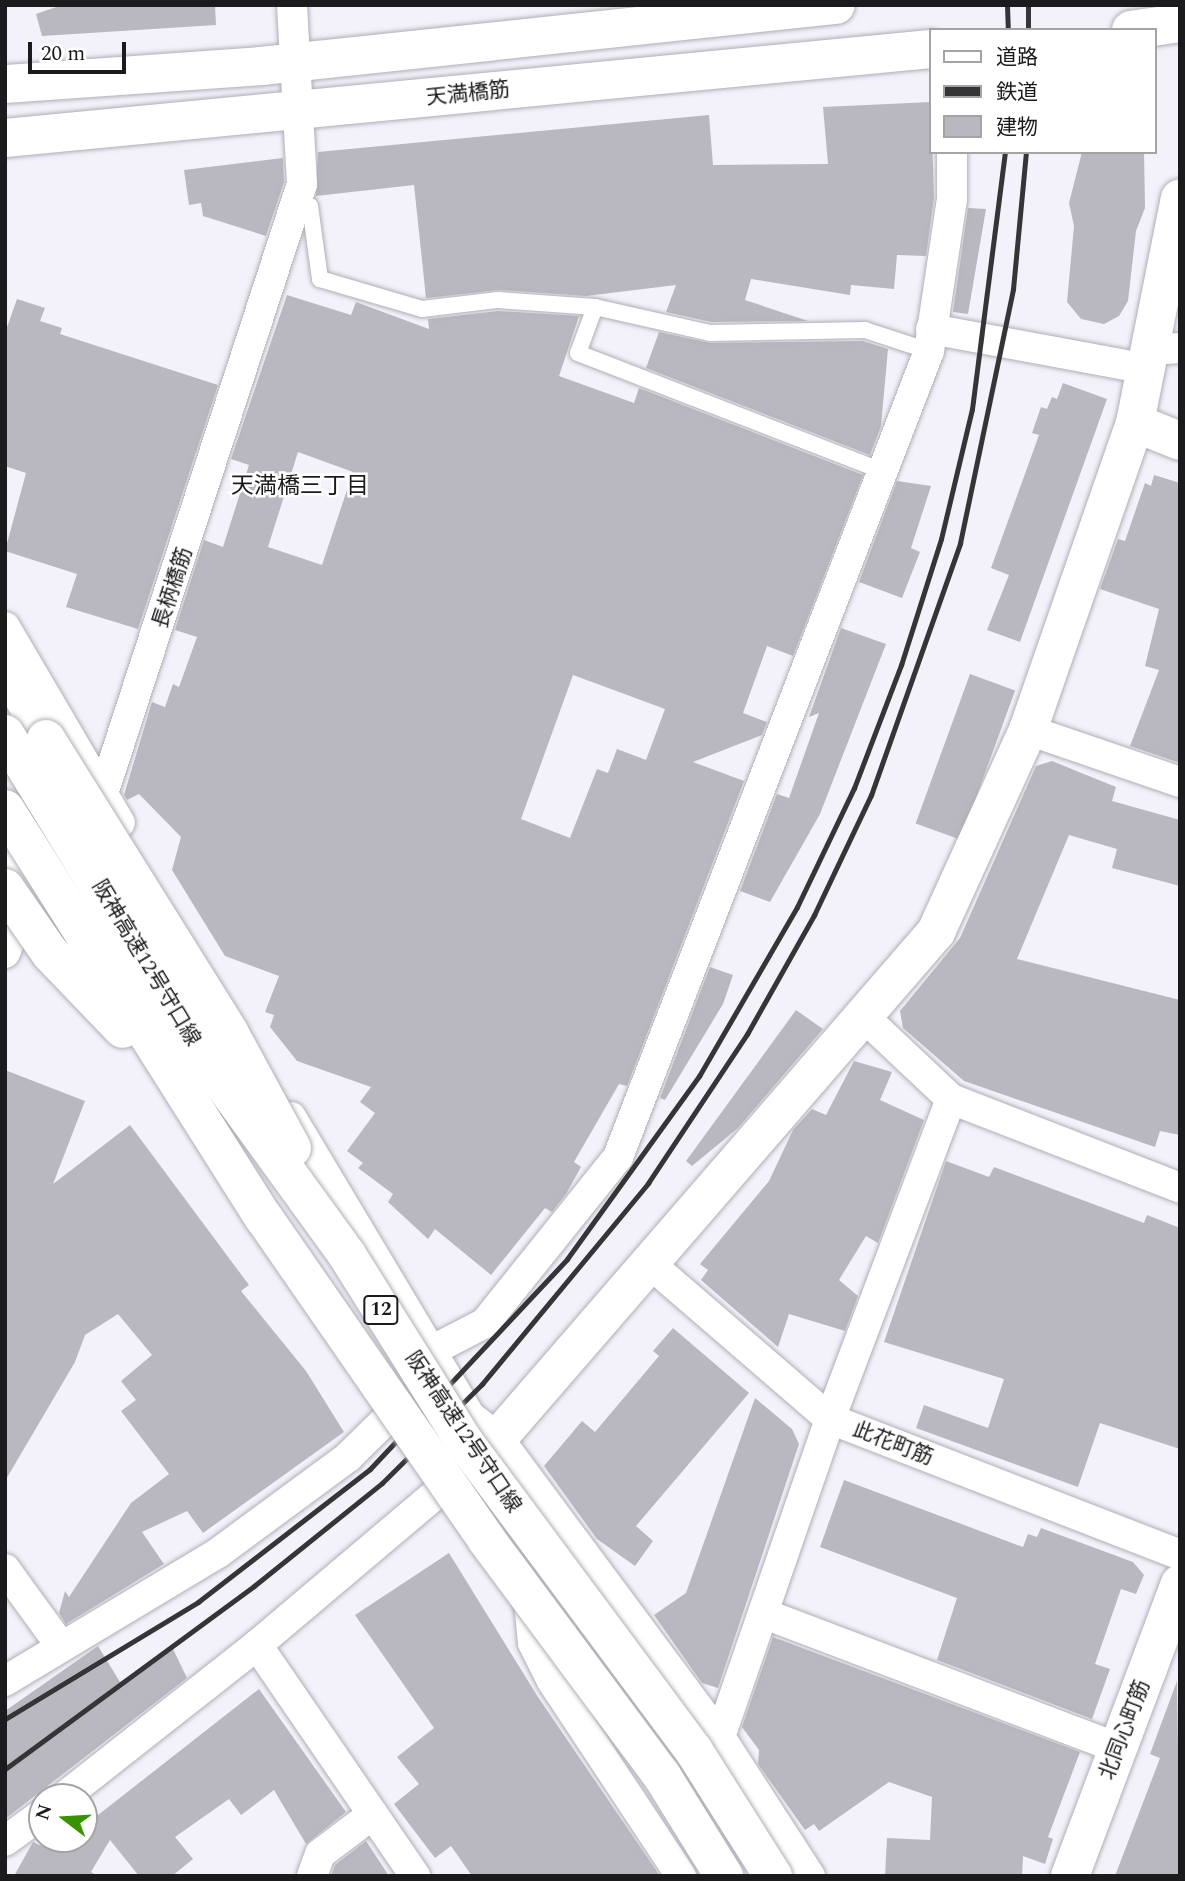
<!DOCTYPE html>
<html>
<head>
<meta charset="utf-8">
<style>
	body { margin:0 }
	#map { position:relative; width:1185px; height:1881px; overflow:hidden; background:#f3f2fb; font-family:Spectral,"Noto Sans JP",serif }
	div>[style] { position:absolute }
	[style*='--x'] { left:calc(var(--x)*1px); top:calc(var(--y)*1px); width:calc(var(--w)*1px); rotate:calc(var(--a)*1deg) }
	.building>* { inset:0; background:#b9b8c0; transform-origin:0 0 }
	.roads { filter:drop-shadow(0 0 2px #afaeb6) drop-shadow(0 0 2px #afaeb6) }
	.service>* { height:16px; margin:-8px; padding:0 8px; transform-origin:8px; border-radius:8px; background:#fff }
	.minor>* { height:30px; margin:-15px; padding:0 15px; transform-origin:15px; border-radius:15px; background:#fff }
	.tertiary>* { height:38px; margin:-19px; padding:0 19px; transform-origin:19px; border-radius:19px; background:#fff }
	.motorway>* { height:38px; margin:-19px; padding:0 19px; transform-origin:19px; border-radius:19px; background:#fff }
	.rail>* { height:5px; margin:-2.5px; padding:0 2.5px; transform-origin:2.5px; border-radius:2.5px; background:#353538 }
	.bridges { filter:drop-shadow(0 0 2px #afaeb6) drop-shadow(0 0 2px #afaeb6) }
	.motorway-bridge>* { height:38px; margin:-19px; padding:0 19px; transform-origin:19px; border-radius:19px; background:#fff }
	span { translate:-50% -50%; white-space:nowrap; text-align:center; line-height:1.15; -webkit-text-stroke:5px #fff; paint-order:stroke }
	.shield-label span { padding:2px 5px; background:#fff; border:2px solid; border-radius:5px; -webkit-text-stroke-width:0 }
	.shield-label { font-size:19px; color:#1b1b1e; font-weight:700 }
	.street-label { font-size:21px; color:#1b1b1e }
	.neighbourhood-label { font-size:23px; color:#1b1b1e }
	.frame { position:absolute; inset:0; border:7px solid #1b1b1e; pointer-events:none }
	.legend { position:absolute; left:929px; top:28px; width:228px; height:126px; box-sizing:border-box; background:#fff; border:2px solid #a4a4a5; margin:0; padding:9px 12px; list-style:none; font-size:21px; color:#1b1b1e }
	.legend li { display:flex; align-items:center; gap:14px; height:35px }
	.legend b { width:35px; border:2px solid #a4a4a5 }
	.north { position:absolute; left:28px; top:1783px; width:70px; height:70px; box-sizing:border-box; background:#fff; border:2px solid #a4a4a5; border-radius:50%; rotate:287deg; font-size:19px; font-weight:700; line-height:28px; text-align:center; color:#1b1b1e }
	.north::after { content:''; display:block; margin:auto; width:24px; height:32px; background:#399202; clip-path:polygon(50% 0,100% 100%,50% 72%,0 100%) }
	.scale { position:absolute; left:28px; top:42px; width:98px; height:32px; box-sizing:border-box; border:4px solid #1b1b1e; border-top:0; padding-left:9px; font-size:21px; line-height:24px; white-space:nowrap; color:#1b1b1e; -webkit-text-stroke:5px #fff; paint-order:stroke }
</style>
</head>
<body>
<div id="map">
	<div class="building">
		<i style="clip-path:polygon(62px 5px,215px 5px,216px 25px,42px 36px,36px 14px)"></i>
		<i style="clip-path:polygon(931px 102px,934px 198px,926px 256px,897px 255px,894px 289px,851px 285px,850px 295px,751px 279px,745px 300px,808px 321px,711px 322px,666px 312px,676px 285px,586px 296px,499px 290px,426px 298px,414px 185px,316px 196px,318px 152px,709px 115px,713px 165px,828px 164px,823px 107px)"></i>
		<i style="clip-path:polygon(1082px 152px,1144px 152px,1145px 208px,1136px 231px,1128px 301px,1119px 316px,1104px 324px,1081px 319px,1067px 302px,1074px 226px,1069px 203px)"></i>
		<i style="clip-path:polygon(283px 158px,284px 182px,266px 236px,203px 216px,201px 203px,189px 205px,184px 170px)"></i>
		<i style="clip-path:polygon(968px 208px,986px 209px,968px 314px,953px 312px)"></i>
		<i style="clip-path:polygon(evenodd,287px 295px,351px 315px,356px 302px,429px 329px,428px 319px,498px 311px,579px 316px,559px 376px,634px 403px,639px 388px,863px 475px,793px 656px,767px 646px,743px 713px,767px 722px,762px 735px,693px 762px,744px 781px,627px 1086px,619px 1084px,574px 1162px,581px 1167px,566px 1194px,552px 1212px,545px 1208px,491px 1275px,435px 1229px,428px 1239px,388px 1202px,393px 1194px,358px 1168px,363px 1163px,347px 1151px,375px 1113px,360px 1102px,371px 1087px,297px 1061px,270px 1027px,274px 1015px,265px 1012px,279px 976px,225px 956px,172px 870px,181px 837px,139px 794px,127px 800px,124px 795px,152px 702px,165px 707px,173px 684px,179px 687px,197px 637px,175px 630px,204px 540px,223px 547px,249px 465px,231px 459px,287px 295px,298px 452px,353px 472px,322px 565px,268px 547px,298px 452px,287px 295px,573px 675px,665px 709px,646px 760px,617px 749px,608px 773px,597px 769px,570px 838px,521px 819px,573px 675px)"></i>
		<i style="clip-path:polygon(17px 299px,45px 308px,40px 321px,62px 328px,60px 334px,218px 385px,138px 629px,66px 607px,77px 574px,5px 551px,26px 473px,5px 466px,5px 333px)"></i>
		<i style="clip-path:polygon(659px 332px,710px 343px,863px 341px,888px 349px,881px 426px,870px 455px,646px 368px)"></i>
		<i style="clip-path:polygon(1063px 383px,1107px 399px,1020px 642px,987px 630px,1009px 575px,991px 568px,1039px 435px,1032px 433px,1041px 407px,1047px 409px,1052px 397px,1057px 399px)"></i>
		<i style="clip-path:polygon(1154px 475px,1180px 483px,1180px 763px,1130px 746px,1159px 670px,1145px 666px,1159px 609px,1100px 589px,1118px 539px,1125px 541px,1145px 483px,1151px 486px)"></i>
		<i style="clip-path:polygon(897px 481px,931px 486px,911px 548px,920px 552px,902px 598px,859px 582px)"></i>
		<i style="clip-path:polygon(841px 628px,886px 644px,820px 814px,770px 902px,740px 891px,777px 794px,789px 798px,819px 713px,809px 717px)"></i>
		<i style="left:970px;top:674px;width:48px;height:159px;rotate:20deg"></i>
		<i style="clip-path:polygon(1052px 761px,1116px 787px,1112px 801px,1180px 820px,1180px 886px,1112px 868px,1117px 849px,1069px 835px,1017px 959px,1180px 1000px,1180px 1135px,1160px 1131px,1155px 1147px,964px 1081px,903px 1028px,900px 1011px,960px 938px,1036px 766px)"></i>
		<i style="clip-path:polygon(710px 967px,733px 975px,723px 1004px,665px 1100px,660px 1098px)"></i>
		<i style="clip-path:polygon(796px 1010px,823px 1029px,738px 1128px,692px 1166px,686px 1161px)"></i>
		<i style="clip-path:polygon(854px 1061px,892px 1072px,880px 1100px,924px 1120px,878px 1243px,866px 1236px,839px 1280px,858px 1296px,845px 1331px,789px 1314px,778px 1347px,701px 1280px,708px 1270px,700px 1264px,769px 1181px,793px 1130px,812px 1109px,826px 1115px)"></i>
		<i style="clip-path:polygon(5px 1070px,85px 1101px,53px 1184px,130px 1125px,249px 1285px,241px 1291px,306px 1371px,344px 1432px,203px 1533px,187px 1511px,142px 1532px,164px 1564px,66px 1624px,59px 1613px,65px 1591px,69px 1597px,131px 1503px,169px 1474px,121px 1411px,136px 1400px,121px 1381px,152px 1355px,118px 1314px,85px 1335px,75px 1362px,5px 1481px)"></i>
		<i style="clip-path:polygon(946px 1161px,989px 1177px,994px 1167px,1144px 1223px,1147px 1215px,1180px 1228px,1180px 1449px,1100px 1423px,1078px 1487px,916px 1428px,924px 1405px,988px 1428px,1004px 1379px,884px 1342px)"></i>
		<i style="clip-path:polygon(673px 1328px,749px 1393px,636px 1526px,653px 1541px,635px 1566px,597px 1539px,544px 1466px,582px 1421px,595px 1432px,659px 1356px,653px 1351px)"></i>
		<i style="clip-path:polygon(755px 1398px,792px 1429px,799px 1444px,718px 1688px,702px 1683px,654px 1615px,686px 1593px)"></i>
		<i style="clip-path:polygon(844px 1480px,1023px 1547px,1028px 1534px,1037px 1537px,1041px 1528px,1133px 1562px,1144px 1575px,1136px 1594px,1121px 1589px,1095px 1664px,1110px 1669px,1092px 1719px,937px 1660px,957px 1598px,820px 1547px)"></i>
		<i style="clip-path:polygon(449px 1553px,538px 1697px,660px 1876px,472px 1876px,451px 1846px,435px 1858px,394px 1804px,419px 1784px,397px 1757px,434px 1728px,355px 1615px)"></i>
		<i style="clip-path:polygon(773px 1637px,1080px 1752px,1048px 1837px,1053px 1839px,1045px 1864px,1023px 1856px,1022px 1876px,885px 1876px,887px 1838px,930px 1840px,932px 1797px,889px 1782px,819px 1831px,814px 1824px,805px 1830px,758px 1764px,759px 1750px,742px 1727px)"></i>
		<i style="clip-path:polygon(98px 1646px,120px 1682px,173px 1649px,187px 1678px,5px 1819px,5px 1711px)"></i>
		<i style="clip-path:polygon(1177px 1681px,1180px 1876px,1115px 1876px,1160px 1758px,1150px 1754px)"></i>
		<i style="clip-path:polygon(259px 1689px,346px 1812px,306px 1844px,274px 1790px,241px 1815px,229px 1799px,175px 1837px,193px 1859px,172px 1876px,139px 1876px,110px 1840px,91px 1872px,98px 1876px,14px 1876px,33px 1842px,56px 1852px,68px 1839px,84px 1839px,84px 1826px)"></i>
		<i style="clip-path:polygon(366px 1841px,389px 1876px,331px 1876px,335px 1865px)"></i>
	</div>
	<div class="roads">
		<div class="service">
			<i style="--x:297;--y:200;--w:14;--a:25"></i>
			<i style="--x:310;--y:206;--w:74;--a:82.2"></i>
			<i style="--x:320;--y:279;--w:106;--a:16.4"></i>
			<i style="--x:422;--y:309;--w:77;--a:-6.8"></i>
			<i style="--x:498;--y:300;--w:97;--a:4.1"></i>
			<i style="--x:595;--y:307;--w:118;--a:12.7"></i>
			<i style="--x:710;--y:333;--w:155;--a:-1.1"></i>
			<i style="--x:865;--y:330;--w:67;--a:18.2"></i>
			<i style="--x:595;--y:307;--w:49;--a:110.3"></i>
			<i style="--x:578;--y:353;--w:326;--a:21.2"></i>
		</div>
		<div class="minor">
			<i style="--x:931;--y:329;--w:220;--a:10.5"></i>
			<i style="--x:1151;--y:350;--w:29;--a:-4"></i>
			<i style="--x:5;--y:627;--w:227;--a:59.6"></i>
			<i style="--x:1028;--y:730;--w:161;--a:18.9"></i>
			<i style="--x:99;--y:806;--w:654;--a:-71.93"></i>
			<i style="--x:302;--y:184;--w:179;--a:-93.2"></i>
			<i style="--x:5;--y:953;--w:59;--a:-68.2"></i>
			<i style="--x:863;--y:1016;--w:121;--a:43.3"></i>
			<i style="--x:951;--y:1099;--w:246;--a:21.2"></i>
			<i style="--x:291;--y:1117;--w:348;--a:59.1"></i>
			<i style="--x:470;--y:1416;--w:36;--a:38"></i>
			<i style="--x:498;--y:1438;--w:372;--a:53.4"></i>
			<i style="--x:720;--y:1737;--w:166;--a:57.1"></i>
			<i style="--x:649;--y:1263;--w:239;--a:40.8"></i>
			<i style="--x:830;--y:1419;--w:375;--a:21.2"></i>
			<i style="--x:429;--y:1352;--w:63;--a:-27.4"></i>
			<i style="--x:485;--y:1323;--w:213;--a:-51.3"></i>
			<i style="--x:618;--y:1157;--w:864;--a:-68.9"></i>
			<i style="--x:929;--y:351;--w:154;--a:-81.4"></i>
			<i style="--x:952;--y:199;--w:47;--a:-90"></i>
			<i style="--x:5;--y:1569;--w:95;--a:54"></i>
			<i style="--x:528;--y:1591;--w:52;--a:84.5"></i>
			<i style="--x:533;--y:1643;--w:42;--a:63.4"></i>
			<i style="--x:552;--y:1681;--w:234;--a:56.5"></i>
			<i style="--x:765;--y:1614;--w:378;--a:20.8"></i>
			<i style="--x:257;--y:1645;--w:280;--a:55.6"></i>
			<i style="--x:5;--y:1681;--w:249;--a:-31"></i>
			<i style="--x:218;--y:1553;--w:162;--a:-36.4"></i>
			<i style="--x:348;--y:1457;--w:80;--a:-44.5"></i>
			<i style="--x:720;--y:1737;--w:336;--a:-70.9"></i>
			<i style="--x:830;--y:1419;--w:342;--a:-69.3"></i>
			<i style="--x:64;--y:1797;--w:246;--a:-38.2"></i>
			<i style="--x:257;--y:1645;--w:272;--a:-40.2"></i>
			<i style="--x:5;--y:1841;--w:46;--a:-36.1"></i>
			<i style="--x:312;--y:1876;--w:23;--a:-70"></i>
			<i style="--x:320;--y:1854;--w:66;--a:-37"></i>
		</div>
		<div class="tertiary">
			<i style="--x:1131;--y:30;--w:49;--a:-8.1"></i>
			<i style="--x:5;--y:84;--w:257;--a:-4"></i>
			<i style="--x:261;--y:66;--w:578;--a:-6.06"></i>
			<i style="--x:5;--y:138;--w:930;--a:-5.49"></i>
			<i style="--x:1135;--y:423;--w:48;--a:21.8"></i>
			<i style="--x:5;--y:862;--w:63;--a:56.1"></i>
			<i style="--x:498;--y:1438;--w:669;--a:-49.12"></i>
			<i style="--x:936;--y:932;--w:222;--a:-65.5"></i>
			<i style="--x:1028;--y:730;--w:325;--a:-70.8"></i>
			<i style="--x:1135;--y:423;--w:229;--a:-78.7"></i>
			<i style="--x:1070;--y:1876;--w:312;--a:-69.4"></i>
		</div>
		<div class="motorway">
			<i style="--x:5;--y:664;--w:85;--a:61.3"></i>
		</div>
	</div>
	<div class="rail">
		<i style="--x:1007;--y:5;--w:25;--a:88"></i>
		<i style="--x:1028;--y:5;--w:25;--a:90"></i>
		<i style="--x:5;--y:1719;--w:226;--a:-31.2"></i>
		<i style="--x:198;--y:1602;--w:217;--a:-37.7"></i>
		<i style="--x:370;--y:1469;--w:288;--a:-46.8"></i>
		<i style="--x:567;--y:1259;--w:226;--a:-54.2"></i>
		<i style="--x:699;--y:1076;--w:195;--a:-59.9"></i>
		<i style="--x:797;--y:907;--w:132;--a:-64.4"></i>
		<i style="--x:854;--y:788;--w:132;--a:-69.1"></i>
		<i style="--x:901;--y:665;--w:132;--a:-72.4"></i>
		<i style="--x:941;--y:539;--w:134;--a:-76.6"></i>
		<i style="--x:972;--y:409;--w:259;--a:-82.7"></i>
		<i style="--x:5;--y:1769;--w:309;--a:-36.3"></i>
		<i style="--x:254;--y:1586;--w:164;--a:-38.8"></i>
		<i style="--x:382;--y:1483;--w:141;--a:-44.7"></i>
		<i style="--x:482;--y:1384;--w:261;--a:-50.4"></i>
		<i style="--x:648;--y:1183;--w:179;--a:-56.4"></i>
		<i style="--x:747;--y:1034;--w:137;--a:-60.6"></i>
		<i style="--x:814;--y:915;--w:133;--a:-64.6"></i>
		<i style="--x:871;--y:795;--w:267;--a:-70.5"></i>
		<i style="--x:960;--y:543;--w:259;--a:-78.2"></i>
		<i style="--x:1013;--y:289;--w:138;--a:-84.6"></i>
	</div>
	<div class="bridges">
		<div class="motorway-bridge">
			<i style="--x:5;--y:734;--w:369;--a:58.5"></i>
			<i style="--x:198;--y:1049;--w:254;--a:54.1"></i>
			<i style="--x:347;--y:1255;--w:218;--a:57.9"></i>
			<i style="--x:463;--y:1440;--w:387;--a:53.4"></i>
			<i style="--x:694;--y:1751;--w:148;--a:57.7"></i>
			<i style="--x:46;--y:739;--w:345;--a:58"></i>
			<i style="--x:229;--y:1032;--w:132;--a:61.5"></i>
			<i style="--x:5;--y:809;--w:484;--a:57.7"></i>
			<i style="--x:264;--y:1218;--w:390;--a:55.3"></i>
			<i style="--x:486;--y:1539;--w:295;--a:53.4"></i>
			<i style="--x:662;--y:1776;--w:118;--a:58.2"></i>
			<i style="--x:5;--y:888;--w:79;--a:55.3"></i>
			<i style="--x:50;--y:953;--w:105;--a:46.2"></i>
		</div>
	</div>
	<div class="shield-label">
		<span style="left:381px;top:1310px">12</span>
	</div>
	<div class="street-label">
		<span style="left:468px;top:94px;rotate:-6deg">天満橋筋</span>
		<span style="left:173px;top:588px;rotate:-72deg">長柄橋筋</span>
		<span style="left:146px;top:963px;rotate:59deg">阪神高速12号守口線</span>
		<span style="left:463px;top:1432px;rotate:56deg">阪神高速12号守口線</span>
		<span style="left:893px;top:1444px;rotate:21deg">此花町筋</span>
		<span style="left:1125px;top:1730px;rotate:-69deg">北同心町筋</span>
	</div>
	<div class="neighbourhood-label">
		<span style="left:300px;top:487px">天満橋三丁目</span>
	</div>
	<div class="frame"></div>
	<ul class="legend">
	<li><b style="height:9px;background:#fff"></b>道路</li>
	<li><b style="height:9px;background:#353538"></b>鉄道</li>
	<li><b style="height:19px;background:#b9b8c0"></b>建物</li>
	</ul>
	<div class="north">N</div>
	<div class="scale">20 m</div>
</div>
</body>
</html>
